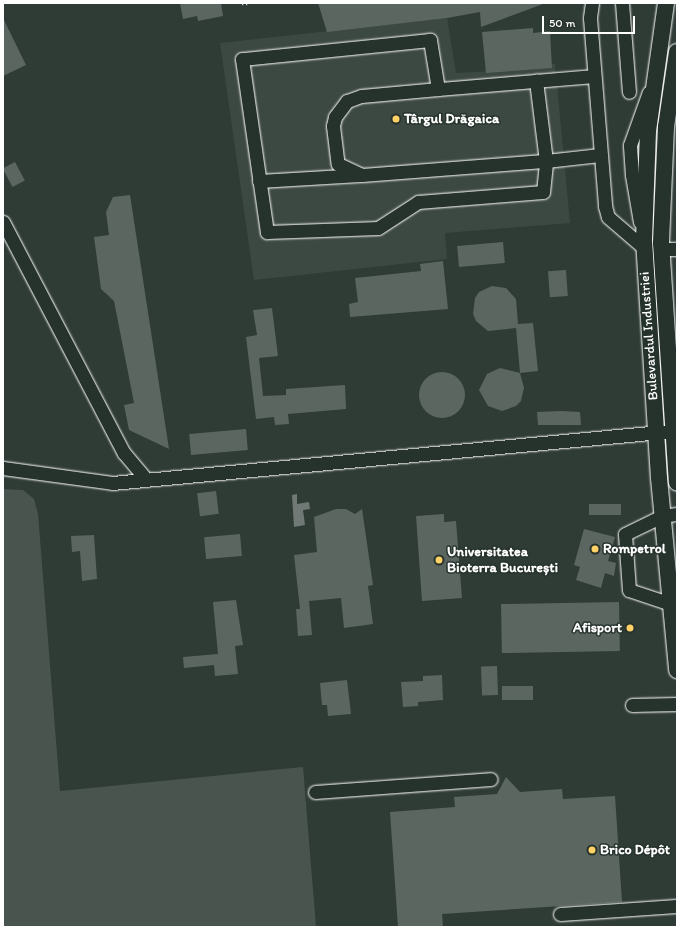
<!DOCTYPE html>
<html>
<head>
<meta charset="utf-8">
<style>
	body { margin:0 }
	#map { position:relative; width:680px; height:930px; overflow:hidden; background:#2f3b35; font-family:Itim,sans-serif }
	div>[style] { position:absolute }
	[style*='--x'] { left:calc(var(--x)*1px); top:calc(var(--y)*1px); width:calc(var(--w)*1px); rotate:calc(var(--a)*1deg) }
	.built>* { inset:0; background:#3c4842 }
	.green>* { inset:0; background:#4a544f }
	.water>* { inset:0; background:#707975 }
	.building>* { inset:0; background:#5b6661; transform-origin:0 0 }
	.round { border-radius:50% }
	.roads { filter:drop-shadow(0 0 1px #fff) drop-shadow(0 0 1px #fff) }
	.minor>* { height:13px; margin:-6.5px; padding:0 6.5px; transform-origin:6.5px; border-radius:6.5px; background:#26332d }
	.major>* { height:16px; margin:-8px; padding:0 8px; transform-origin:8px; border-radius:8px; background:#26332d }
	.rail>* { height:4.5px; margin-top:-2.25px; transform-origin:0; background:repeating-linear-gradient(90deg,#26332d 0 9px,#fff 0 18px); box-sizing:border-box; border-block:1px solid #fff }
	.dots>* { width:11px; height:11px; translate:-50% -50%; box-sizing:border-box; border:2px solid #26332d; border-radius:50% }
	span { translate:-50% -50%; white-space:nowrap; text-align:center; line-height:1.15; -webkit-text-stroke:3px #26332d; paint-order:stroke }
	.poi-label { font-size:14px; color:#fff; font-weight:700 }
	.left { translate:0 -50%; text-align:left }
	.right { translate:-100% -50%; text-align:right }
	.street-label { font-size:14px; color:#fff }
	.frame { position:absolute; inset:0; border:4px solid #fff; pointer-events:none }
	.scale { position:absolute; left:542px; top:16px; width:93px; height:18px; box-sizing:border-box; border:2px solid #fff; border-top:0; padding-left:5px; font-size:12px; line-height:14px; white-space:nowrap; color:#fff; -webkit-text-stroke:3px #26332d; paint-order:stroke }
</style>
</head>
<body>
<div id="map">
	<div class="built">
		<i style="clip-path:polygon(447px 18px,456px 73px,552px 68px,552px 64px,555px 64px,570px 223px,445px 233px,447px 259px,254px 280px,220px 43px)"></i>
	</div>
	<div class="green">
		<i style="clip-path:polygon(3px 489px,23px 490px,34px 499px,38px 514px,60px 791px,303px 767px,316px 927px,3px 927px)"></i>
	</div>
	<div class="water">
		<i style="clip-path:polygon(297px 494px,297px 504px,309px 502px,310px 509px,303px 510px,305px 525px,294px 527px,292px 495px)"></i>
	</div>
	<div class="building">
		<i style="clip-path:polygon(180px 3px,221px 3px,223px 16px,198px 21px,197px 16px,183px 19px)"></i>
		<i style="clip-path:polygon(318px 3px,543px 3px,543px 4px,481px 27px,480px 12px,447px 18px,327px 32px)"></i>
		<i style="clip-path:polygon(3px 18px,26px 65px,3px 76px)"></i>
		<i style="clip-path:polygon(533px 28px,533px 33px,550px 31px,552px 68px,486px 73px,482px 32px)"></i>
		<i style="left:15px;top:162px;width:21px;height:14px;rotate:62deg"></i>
		<i style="clip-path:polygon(130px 195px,169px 449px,129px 430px,124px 405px,134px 403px,114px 301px,101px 289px,94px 237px,109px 235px,106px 212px,113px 197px)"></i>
		<i style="left:503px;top:242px;width:21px;height:46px;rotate:85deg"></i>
		<i style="clip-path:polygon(443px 261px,448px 309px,350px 317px,349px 304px,358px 302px,355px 278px,421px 271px,420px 264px)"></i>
		<i style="left:566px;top:270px;width:26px;height:18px;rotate:86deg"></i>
		<i style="clip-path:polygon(492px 286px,506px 288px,516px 299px,518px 324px,533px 323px,538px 371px,520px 373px,516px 328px,488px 331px,476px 321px,473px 314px,475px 298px,479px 292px)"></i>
		<i style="clip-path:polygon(272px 308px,278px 356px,259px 358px,263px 396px,286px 395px,286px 389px,345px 385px,346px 409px,288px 414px,289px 424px,275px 425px,274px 417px,256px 419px,246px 337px,257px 335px,253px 310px)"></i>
		<i style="clip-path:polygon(500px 368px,520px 373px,524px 388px,521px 401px,516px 406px,502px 411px,488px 406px,479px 390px,487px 374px)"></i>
		<i class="round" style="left:419px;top:372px;width:46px;height:46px"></i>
		<i style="clip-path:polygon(561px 411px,580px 412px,581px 425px,538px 425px,537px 412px)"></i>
		<i style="left:246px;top:429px;width:21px;height:57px;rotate:85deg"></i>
		<i style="left:216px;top:491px;width:23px;height:19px;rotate:83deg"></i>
		<i style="left:589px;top:504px;width:32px;height:11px"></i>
		<i style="clip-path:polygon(336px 509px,346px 509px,355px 514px,362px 509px,373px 585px,368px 586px,373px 624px,344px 628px,341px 598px,309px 601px,312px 635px,298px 636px,296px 609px,300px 609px,294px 555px,317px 552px,314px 517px)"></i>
		<i style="clip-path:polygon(444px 514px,444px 522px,456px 521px,462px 598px,422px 601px,416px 516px)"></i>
		<i style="clip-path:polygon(584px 529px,615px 537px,608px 561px,616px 563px,614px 576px,605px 573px,601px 588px,576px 580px,580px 567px,574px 565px)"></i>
		<i style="left:240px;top:534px;width:22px;height:36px;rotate:85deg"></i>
		<i style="clip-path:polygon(94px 535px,97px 579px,82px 581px,80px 551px,72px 552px,71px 536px)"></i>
		<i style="clip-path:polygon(236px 600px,243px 645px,235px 646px,238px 674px,215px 676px,214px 665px,184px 668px,183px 657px,218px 654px,213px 602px)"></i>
		<i style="left:619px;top:602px;width:49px;height:118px;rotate:89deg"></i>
		<i style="left:497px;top:666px;width:29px;height:16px;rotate:88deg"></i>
		<i style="clip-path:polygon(442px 675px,443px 700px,418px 702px,418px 706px,403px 707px,401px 682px,423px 681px,423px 676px)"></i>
		<i style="clip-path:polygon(347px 680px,351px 714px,328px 716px,327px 705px,322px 705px,320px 683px)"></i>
		<i style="left:533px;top:686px;width:14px;height:31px;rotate:90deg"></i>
		<i style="clip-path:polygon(506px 777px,520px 792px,562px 789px,563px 799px,615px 796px,622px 902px,442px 914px,443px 927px,398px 927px,390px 812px,455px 807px,454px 797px,497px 794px)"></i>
	</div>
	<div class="roads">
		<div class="minor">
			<i style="--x:592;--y:3;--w:15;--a:98"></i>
			<i style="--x:590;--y:18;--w:189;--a:85.4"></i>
			<i style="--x:605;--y:206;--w:11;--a:75"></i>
			<i style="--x:608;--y:217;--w:48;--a:40.7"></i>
			<i style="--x:622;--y:3;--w:89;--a:85.5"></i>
			<i style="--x:594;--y:76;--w:157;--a:175.2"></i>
			<i style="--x:438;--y:89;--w:50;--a:-99.3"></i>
			<i style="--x:430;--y:40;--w:189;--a:174.2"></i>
			<i style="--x:242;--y:59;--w:175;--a:81.8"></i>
			<i style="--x:267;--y:232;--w:111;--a:-2.1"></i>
			<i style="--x:378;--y:228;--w:48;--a:-33"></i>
			<i style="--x:418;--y:202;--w:125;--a:-4.6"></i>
			<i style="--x:543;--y:192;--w:31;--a:-84"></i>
			<i style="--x:546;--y:161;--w:54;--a:-6.3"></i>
			<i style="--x:438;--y:89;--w:77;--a:174.8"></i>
			<i style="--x:361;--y:96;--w:15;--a:160"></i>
			<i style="--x:347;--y:101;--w:20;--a:127"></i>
			<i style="--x:335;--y:117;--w:9;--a:103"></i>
			<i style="--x:333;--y:126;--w:38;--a:83"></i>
			<i style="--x:338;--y:164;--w:26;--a:25"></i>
			<i style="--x:362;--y:175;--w:185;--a:-4.4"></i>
			<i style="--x:546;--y:161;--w:81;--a:-97.1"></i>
			<i style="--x:259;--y:181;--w:101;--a:-3.4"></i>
			<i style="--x:3;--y:222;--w:261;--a:62.4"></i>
			<i style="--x:124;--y:453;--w:33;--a:50"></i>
			<i style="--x:640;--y:222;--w:48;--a:-99.7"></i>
			<i style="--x:632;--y:175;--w:30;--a:-94"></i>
			<i style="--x:630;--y:145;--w:56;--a:-70.3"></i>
			<i style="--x:661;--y:249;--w:16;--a:0"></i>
			<i style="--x:3;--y:468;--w:110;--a:7.8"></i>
			<i style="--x:112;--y:483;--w:562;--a:-5.31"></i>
			<i style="--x:671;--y:604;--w:44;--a:-161.6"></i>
			<i style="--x:629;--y:590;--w:56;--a:-94.1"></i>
			<i style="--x:625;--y:534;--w:41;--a:-25.9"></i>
			<i style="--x:662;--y:516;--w:15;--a:-8"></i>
			<i style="--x:632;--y:705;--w:45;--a:-1.3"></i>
			<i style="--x:315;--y:792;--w:176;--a:-4.2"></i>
			<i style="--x:560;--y:914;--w:117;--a:-3.9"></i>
		</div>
		<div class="major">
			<i style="--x:666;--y:3;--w:129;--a:98"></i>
			<i style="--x:648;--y:131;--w:109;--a:92.1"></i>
			<i style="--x:644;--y:240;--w:238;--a:86.4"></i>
			<i style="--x:659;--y:478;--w:193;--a:84.6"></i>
			<i style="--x:677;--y:52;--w:76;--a:98.3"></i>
			<i style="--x:666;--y:127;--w:116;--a:92.5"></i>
			<i style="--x:661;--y:243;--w:240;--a:86.2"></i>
		</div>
	</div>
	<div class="rail">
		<i style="--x:245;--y:3;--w:2;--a:90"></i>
	</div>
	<div class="dots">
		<i style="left:396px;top:119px;background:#ffd166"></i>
		<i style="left:595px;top:549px;background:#ffd166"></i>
		<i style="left:439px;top:560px;background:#ffd166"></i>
		<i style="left:630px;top:628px;background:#ffd166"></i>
		<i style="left:592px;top:850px;background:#ffd166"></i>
	</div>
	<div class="poi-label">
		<span class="left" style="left:404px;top:119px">Târgul Drăgaica</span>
		<span class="left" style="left:603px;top:549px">Rompetrol</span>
		<span class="left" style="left:447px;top:560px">Universitatea<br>Bioterra București</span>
		<span class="right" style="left:622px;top:628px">Afisport</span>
		<span class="left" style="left:600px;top:850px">Brico Dépôt</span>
	</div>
	<div class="street-label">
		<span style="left:649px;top:336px;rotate:-94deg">Bulevardul Industriei</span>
	</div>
	<div class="frame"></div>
	<div class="scale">50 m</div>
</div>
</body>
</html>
